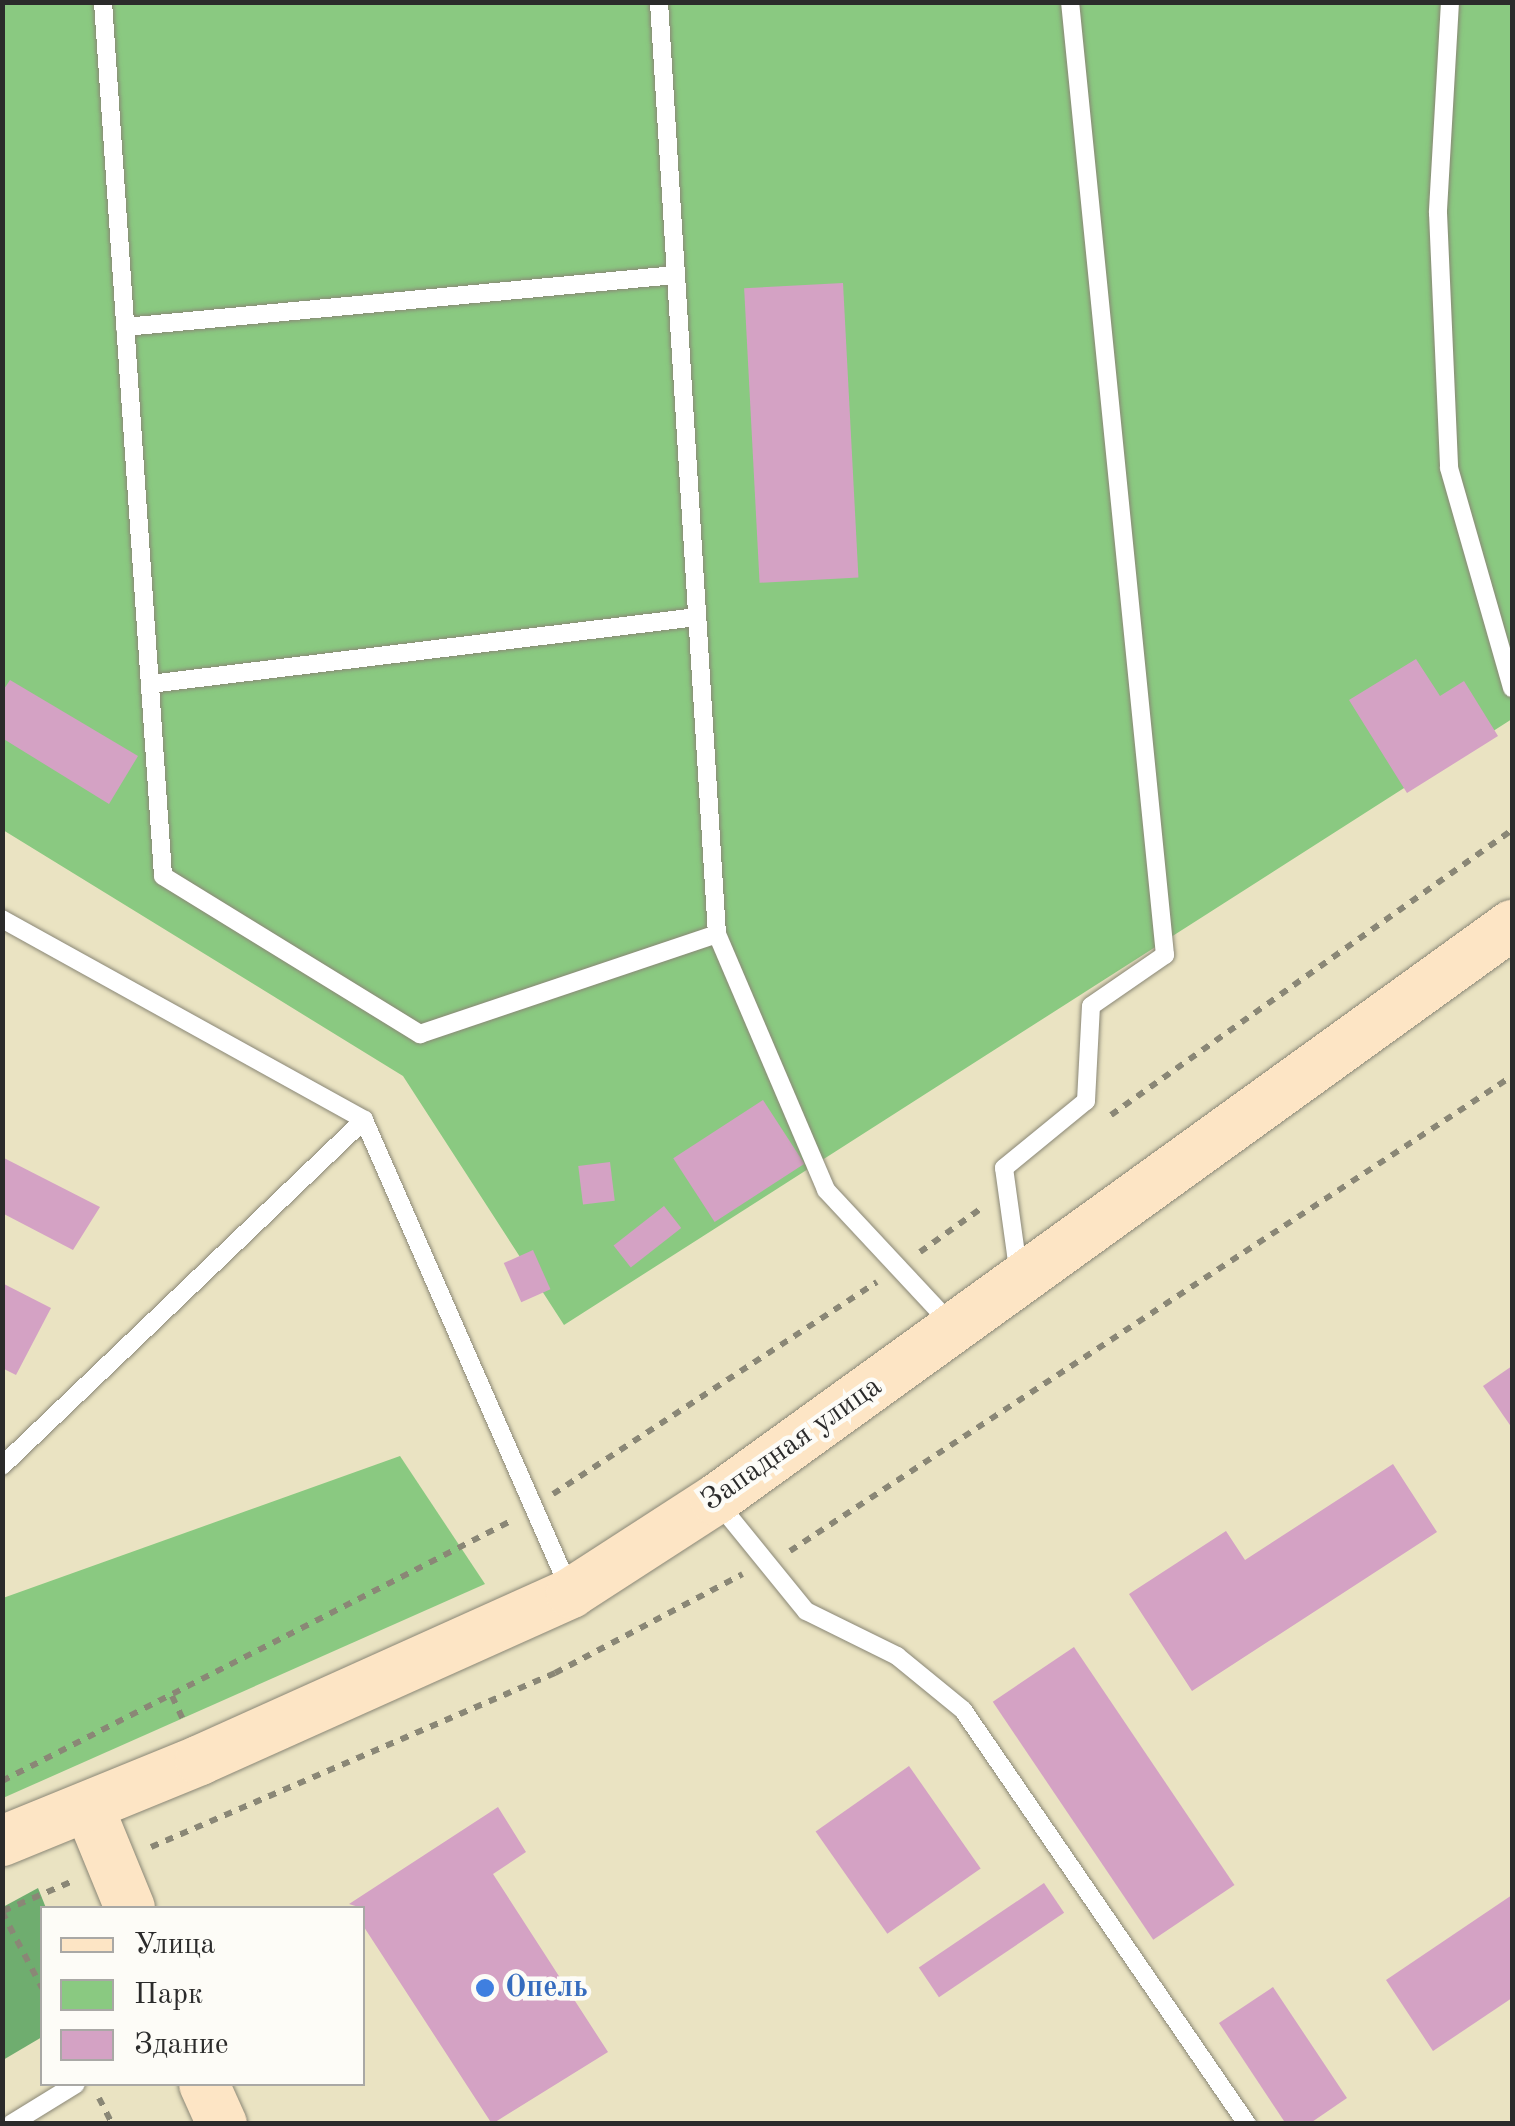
<!DOCTYPE html>
<html>
<head>
<meta charset="utf-8">
<style>
	body { margin:0 }
	#map { position:relative; width:1515px; height:2126px; overflow:hidden; background:#eae3c2; font-family:"Old Standard TT",serif }
	div>[style] { position:absolute }
	[style*='--x'] { left:calc(var(--x)*1px); top:calc(var(--y)*1px); width:calc(var(--w)*1px); rotate:calc(var(--a)*1deg) }
	.green>* { inset:0; background:#8ac981 }
	.forest>* { inset:0; background:#6fad6f }
	.building>* { inset:0; background:#d4a2c4; transform-origin:0 0 }
	.path>* { height:6px; margin-top:-3px; transform-origin:0; background:repeating-linear-gradient(90deg,#8a8776 0 8px,transparent 0 16px) }
	.roads { filter:drop-shadow(0 0 2px #8a8776) drop-shadow(0 0 2px #8a8776) }
	.lane>* { height:18px; margin:-9px; padding:0 9px; transform-origin:9px; border-radius:9px; background:#fff }
	.secondary>* { height:50px; margin:-25px; padding:0 25px; transform-origin:25px; border-radius:25px; background:#fde5c5 }
	.dots>* { width:28px; height:28px; translate:-50% -50%; box-sizing:border-box; border:5px solid #fdfcf7; border-radius:50% }
	span { translate:-50% -50%; white-space:nowrap; text-align:center; line-height:1.15; -webkit-text-stroke:9px #fdfcf7; paint-order:stroke }
	.street-label { font-size:30px; color:#2b2b2b }
	.shop-label { font-size:30px; color:#366cbe; font-weight:700 }
	.left { translate:0 -50%; text-align:left }
	.frame { position:absolute; inset:0; border:5px solid #2b2b2b; pointer-events:none }
	.legend { position:absolute; left:40px; top:1906px; width:325px; height:180px; box-sizing:border-box; background:#fdfcf7; border:2px solid #a9a8a5; margin:0; padding:12px 18px; list-style:none; font-size:30px; color:#2b2b2b }
	.legend li { display:flex; align-items:center; gap:20px; height:50px }
	.legend b { width:50px; border:2px solid #a9a8a5 }
</style>
</head>
<body>
<div id="map">
	<div class="green">
		<i style="clip-path:polygon(2px 3px,1512px 3px,1512px 719px,564px 1325px,403px 1076px,3px 830px)"></i>
		<i style="clip-path:polygon(400px 1456px,485px 1584px,3px 1798px,3px 1598px)"></i>
	</div>
	<div class="forest">
		<i style="clip-path:polygon(38px 1888px,46px 1908px,42px 2037px,3px 2060px,3px 1907px)"></i>
	</div>
	<div class="building">
		<i style="left:843px;top:283px;width:295px;height:99px;rotate:87deg"></i>
		<i style="clip-path:polygon(1416px 659px,1440px 696px,1464px 681px,1498px 736px,1407px 793px,1349px 700px)"></i>
		<i style="clip-path:polygon(10px 680px,138px 756px,109px 804px,2px 738px,2px 692px)"></i>
		<i style="left:763px;top:1100px;width:76px;height:107px;rotate:57deg"></i>
		<i style="clip-path:polygon(2px 1157px,100px 1207px,73px 1250px,2px 1213px)"></i>
		<i style="left:610px;top:1162px;width:39px;height:32px;rotate:83deg"></i>
		<i style="left:664px;top:1206px;width:28px;height:64px;rotate:52deg"></i>
		<i style="left:533px;top:1250px;width:43px;height:32px;rotate:66deg"></i>
		<i style="clip-path:polygon(2px 1283px,51px 1308px,16px 1375px,2px 1368px)"></i>
		<i style="clip-path:polygon(1512px 1366px,1512px 1428px,1483px 1386px)"></i>
		<i style="clip-path:polygon(1393px 1464px,1437px 1532px,1192px 1691px,1129px 1594px,1226px 1531px,1245px 1560px)"></i>
		<i style="left:1074px;top:1647px;width:287px;height:98px;rotate:56deg"></i>
		<i style="left:909px;top:1766px;width:125px;height:114px;rotate:55deg"></i>
		<i style="clip-path:polygon(498px 1807px,526px 1852px,493px 1874px,608px 2052px,492px 2124px,362px 1924px,362px 1908px,349px 1904px)"></i>
		<i style="left:1044px;top:1883px;width:36px;height:151px;rotate:56deg"></i>
		<i style="clip-path:polygon(1512px 1895px,1512px 1998px,1433px 2051px,1386px 1980px)"></i>
		<i style="clip-path:polygon(1273px 1987px,1347px 2098px,1309px 2124px,1286px 2124px,1219px 2023px)"></i>
	</div>
	<div class="path">
		<i style="--x:1111;--y:1115;--w:492;--a:-35.4"></i>
		<i style="--x:920;--y:1252;--w:77;--a:-35.5"></i>
		<i style="--x:553;--y:1494;--w:387;--a:-33.2"></i>
		<i style="--x:790;--y:1551;--w:864;--a:-33.34"></i>
		<i style="--x:172;--y:1696;--w:31;--a:65"></i>
		<i style="--x:2;--y:1781;--w:574;--a:-27.06"></i>
		<i style="--x:151;--y:1847;--w:440;--a:-23.3"></i>
		<i style="--x:555;--y:1673;--w:212;--a:-27.8"></i>
		<i style="--x:3;--y:1911;--w:78;--a:-23.3"></i>
		<i style="--x:2;--y:1912;--w:86;--a:62.2"></i>
		<i style="--x:99;--y:2098;--w:29;--a:63"></i>
	</div>
	<div class="roads">
		<div class="lane">
			<i style="--x:103;--y:2;--w:876;--a:86.07"></i>
			<i style="--x:163;--y:876;--w:302;--a:31.6"></i>
			<i style="--x:420;--y:1034;--w:313;--a:-18.6"></i>
			<i style="--x:659;--y:2;--w:934;--a:86.44"></i>
			<i style="--x:717;--y:934;--w:278;--a:66.9"></i>
			<i style="--x:826;--y:1190;--w:183;--a:47"></i>
			<i style="--x:1450;--y:2;--w:211;--a:93.3"></i>
			<i style="--x:1438;--y:213;--w:255;--a:87.5"></i>
			<i style="--x:1449;--y:468;--w:229;--a:74"></i>
			<i style="--x:125;--y:327;--w:552;--a:-5.4"></i>
			<i style="--x:150;--y:684;--w:551;--a:-6.98"></i>
			<i style="--x:2;--y:919;--w:414;--a:29"></i>
			<i style="--x:364;--y:1120;--w:511;--a:66.34"></i>
			<i style="--x:1019;--y:1276;--w:109;--a:-97.9"></i>
			<i style="--x:1004;--y:1168;--w:106;--a:-39.3"></i>
			<i style="--x:1086;--y:1101;--w:95;--a:-87"></i>
			<i style="--x:1091;--y:1006;--w:90;--a:-34.6"></i>
			<i style="--x:1165;--y:955;--w:958;--a:-95.69"></i>
			<i style="--x:2;--y:1466;--w:501;--a:-43.71"></i>
			<i style="--x:719;--y:1504;--w:138;--a:50.9"></i>
			<i style="--x:806;--y:1611;--w:102;--a:26.3"></i>
			<i style="--x:897;--y:1656;--w:85;--a:39.3"></i>
			<i style="--x:963;--y:1710;--w:502;--a:55.55"></i>
			<i style="--x:11;--y:2124;--w:76;--a:-31.6"></i>
		</div>
		<div class="secondary">
			<i style="--x:89;--y:1808;--w:108;--a:67.7"></i>
			<i style="--x:2;--y:1841;--w:214;--a:-22.2"></i>
			<i style="--x:200;--y:1760;--w:407;--a:-24.2"></i>
			<i style="--x:571;--y:1593;--w:171;--a:-32.9"></i>
			<i style="--x:715;--y:1500;--w:983;--a:-35.81"></i>
			<i style="--x:204;--y:2084;--w:44;--a:65.8"></i>
		</div>
	</div>
	<div class="dots">
		<i style="left:485px;top:1988px;background:#3f7fe0"></i>
	</div>
	<div class="street-label">
		<span style="left:792px;top:1444px;rotate:-35deg">Западная улица</span>
	</div>
	<div class="shop-label">
		<span class="left" style="left:505px;top:1988px">Опель</span>
	</div>
	<div class="frame"></div>
	<ul class="legend">
	<li><b style="height:12px;background:#fde5c5"></b>Улица</li>
	<li><b style="height:28px;background:#8ac981"></b>Парк</li>
	<li><b style="height:28px;background:#d4a2c4"></b>Здание</li>
	</ul>
</div>
</body>
</html>
